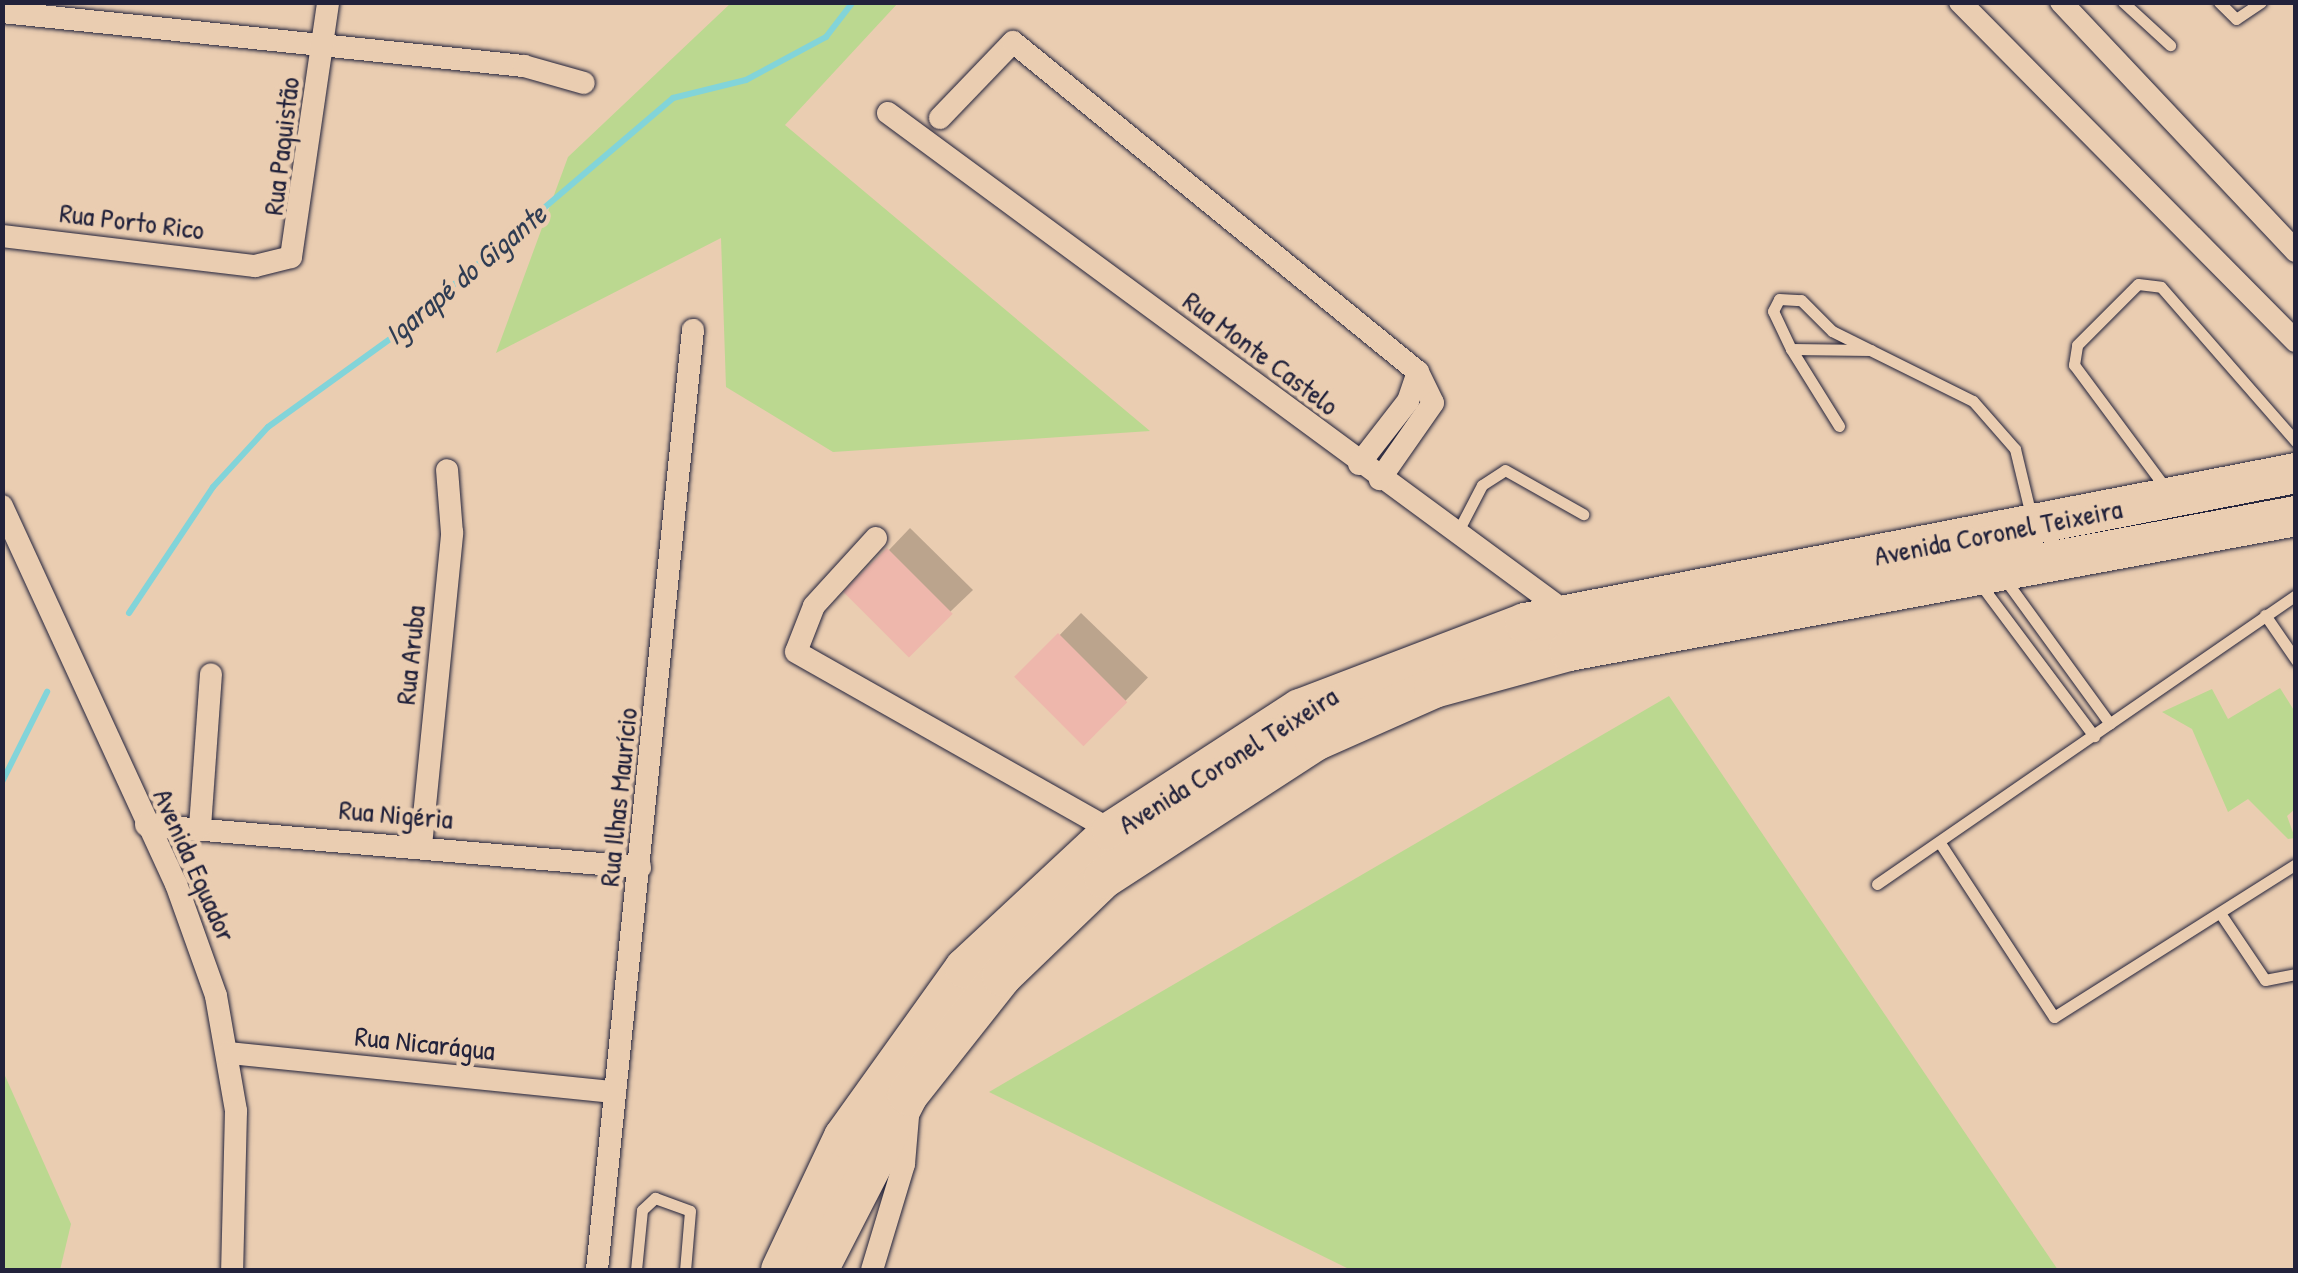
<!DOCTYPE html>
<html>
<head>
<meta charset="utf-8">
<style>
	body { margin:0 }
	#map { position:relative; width:2298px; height:1273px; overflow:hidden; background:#eacdb1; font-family:"Patrick Hand",sans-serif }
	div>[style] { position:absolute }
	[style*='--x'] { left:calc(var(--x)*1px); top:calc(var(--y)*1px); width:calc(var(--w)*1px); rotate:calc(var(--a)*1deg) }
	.green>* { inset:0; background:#bbd890 }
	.shadow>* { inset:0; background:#0003; transform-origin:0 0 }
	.stream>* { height:6px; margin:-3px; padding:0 3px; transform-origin:3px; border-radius:3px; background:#82d4d9 }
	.building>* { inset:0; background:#eeb7ac; transform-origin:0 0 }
	.roads { filter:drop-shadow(0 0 2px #22223b) drop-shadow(0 0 2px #22223b) }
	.service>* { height:11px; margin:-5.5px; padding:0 5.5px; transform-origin:5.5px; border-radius:5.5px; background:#eacdb1 }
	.minor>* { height:22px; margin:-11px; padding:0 11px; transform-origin:11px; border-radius:11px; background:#eacdb1 }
	.trunk>* { height:40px; margin:-20px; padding:0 20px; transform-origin:20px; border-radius:20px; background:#eacdb1 }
	span { translate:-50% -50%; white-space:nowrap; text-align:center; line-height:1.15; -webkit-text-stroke:9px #eacdb1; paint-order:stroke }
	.street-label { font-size:28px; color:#22223b }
	.water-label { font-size:30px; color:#303d53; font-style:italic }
	.frame { position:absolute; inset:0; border:5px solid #22223b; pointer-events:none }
</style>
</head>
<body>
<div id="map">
	<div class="green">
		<i style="clip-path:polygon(732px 2px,898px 3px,785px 125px,1150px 431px,833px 452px,726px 387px,721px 238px,496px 353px,568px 157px)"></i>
		<i style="clip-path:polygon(2280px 688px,2295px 712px,2295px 809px,2287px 816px,2295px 838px,2288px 839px,2248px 799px,2228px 812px,2192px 729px,2162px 712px,2212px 689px,2228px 719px)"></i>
		<i style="clip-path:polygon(1669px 696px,2058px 1270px,1351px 1270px,989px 1092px)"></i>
		<i style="clip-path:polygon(2px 1069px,71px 1224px,60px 1270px,3px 1270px)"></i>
	</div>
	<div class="shadow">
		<i style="clip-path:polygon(910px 528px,973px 590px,908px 652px,889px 550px)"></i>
		<i style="left:1081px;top:613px;width:93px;height:90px;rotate:44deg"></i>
	</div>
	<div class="stream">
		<i style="--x:129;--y:613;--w:151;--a:-56.3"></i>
		<i style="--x:213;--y:487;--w:81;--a:-47.5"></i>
		<i style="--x:268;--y:427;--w:150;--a:-35.8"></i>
		<i style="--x:390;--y:339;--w:372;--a:-40.4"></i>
		<i style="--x:673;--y:98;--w:75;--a:-13.9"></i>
		<i style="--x:746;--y:80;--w:91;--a:-28.3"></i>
		<i style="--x:826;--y:37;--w:44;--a:-52.4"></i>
		<i style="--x:2;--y:782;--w:101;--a:-63.4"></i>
	</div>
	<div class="building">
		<i style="left:887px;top:548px;width:93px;height:62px;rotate:45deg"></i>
		<i style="left:1058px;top:633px;width:98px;height:62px;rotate:45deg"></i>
	</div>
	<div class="roads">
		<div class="service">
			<i style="--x:2123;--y:2;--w:64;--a:42.5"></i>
			<i style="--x:2219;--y:2;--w:24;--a:45"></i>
			<i style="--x:2236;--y:19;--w:30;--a:-34"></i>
			<i style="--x:1791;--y:349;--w:80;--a:0.7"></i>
			<i style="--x:1839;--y:426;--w:91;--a:-121.9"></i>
			<i style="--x:1791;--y:349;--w:42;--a:-115.3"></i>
			<i style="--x:1773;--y:311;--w:13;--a:-63"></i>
			<i style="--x:1779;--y:299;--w:22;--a:3"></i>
			<i style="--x:1801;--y:300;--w:44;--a:45"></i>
			<i style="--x:1832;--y:331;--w:157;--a:26.4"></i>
			<i style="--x:1973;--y:401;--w:64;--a:48.8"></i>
			<i style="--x:2015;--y:449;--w:73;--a:76.5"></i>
			<i style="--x:2167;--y:490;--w:156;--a:-126.6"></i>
			<i style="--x:2074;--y:365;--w:20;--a:-81"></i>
			<i style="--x:2077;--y:345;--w:86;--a:-45"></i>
			<i style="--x:2138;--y:284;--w:23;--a:7"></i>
			<i style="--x:2161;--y:287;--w:206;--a:48.9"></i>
			<i style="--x:1456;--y:535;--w:56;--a:-62.5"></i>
			<i style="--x:1482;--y:485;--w:27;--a:-33"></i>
			<i style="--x:1505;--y:470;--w:90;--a:29.4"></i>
			<i style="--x:2004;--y:578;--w:180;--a:54"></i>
			<i style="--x:1981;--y:585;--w:189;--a:53.2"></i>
			<i style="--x:2265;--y:615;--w:55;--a:55.4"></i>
			<i style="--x:1940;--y:843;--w:208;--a:56.8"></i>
			<i style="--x:2054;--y:1017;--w:286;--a:-32.3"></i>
			<i style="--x:1877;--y:884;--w:509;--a:-34.6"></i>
			<i style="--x:2222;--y:916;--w:77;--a:56.1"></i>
			<i style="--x:2265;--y:980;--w:32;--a:-11"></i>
			<i style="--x:636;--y:1270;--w:60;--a:-84.3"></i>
			<i style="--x:642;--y:1210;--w:18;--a:-43"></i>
			<i style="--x:655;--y:1198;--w:37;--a:20"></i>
			<i style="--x:690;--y:1211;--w:59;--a:94.8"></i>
		</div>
		<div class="minor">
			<i style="--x:1960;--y:2;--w:477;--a:45.3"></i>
			<i style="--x:2061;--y:2;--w:342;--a:46.7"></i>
			<i style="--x:2;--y:12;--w:525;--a:5.91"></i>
			<i style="--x:524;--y:66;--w:62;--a:15.8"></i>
			<i style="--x:888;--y:113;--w:843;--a:36.37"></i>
			<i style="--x:940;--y:118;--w:105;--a:-46.2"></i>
			<i style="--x:1013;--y:42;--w:522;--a:39.17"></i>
			<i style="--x:1418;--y:372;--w:34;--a:64"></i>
			<i style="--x:1433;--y:403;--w:93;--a:124.9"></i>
			<i style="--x:2;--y:236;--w:255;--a:6.8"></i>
			<i style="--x:255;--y:266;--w:37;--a:-14"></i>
			<i style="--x:291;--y:257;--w:258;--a:-81.7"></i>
			<i style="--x:1359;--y:464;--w:80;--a:-52.1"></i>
			<i style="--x:1408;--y:401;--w:31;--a:-71"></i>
			<i style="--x:2;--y:506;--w:416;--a:65.3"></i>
			<i style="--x:176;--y:884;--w:119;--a:70.3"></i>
			<i style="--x:216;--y:996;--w:117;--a:80.1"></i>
			<i style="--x:236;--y:1111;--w:159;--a:91.4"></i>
			<i style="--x:876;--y:538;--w:92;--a:132.4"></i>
			<i style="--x:814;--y:606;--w:49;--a:111.4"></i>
			<i style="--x:796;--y:652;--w:363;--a:29.5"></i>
			<i style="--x:146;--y:825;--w:496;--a:4.9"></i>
			<i style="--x:200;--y:827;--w:153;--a:-85.9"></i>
			<i style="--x:421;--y:846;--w:315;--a:-84.3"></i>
			<i style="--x:452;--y:533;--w:63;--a:-94.5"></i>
			<i style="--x:229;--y:1053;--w:388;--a:5.8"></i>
			<i style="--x:597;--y:1270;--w:945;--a:-84.17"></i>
			<i style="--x:872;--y:1270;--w:111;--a:-73.2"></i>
			<i style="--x:904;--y:1164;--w:60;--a:-85.2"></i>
		</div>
		<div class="trunk">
			<i style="--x:781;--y:1270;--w:147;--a:-64.7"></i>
			<i style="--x:844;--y:1137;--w:208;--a:-54.4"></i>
			<i style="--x:965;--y:968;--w:201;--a:-43"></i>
			<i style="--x:1112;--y:831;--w:224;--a:-33"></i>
			<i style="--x:1300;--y:709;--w:241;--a:-20.9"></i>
			<i style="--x:1525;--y:623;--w:785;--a:-11.01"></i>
			<i style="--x:818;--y:1270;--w:197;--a:-62.8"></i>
			<i style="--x:908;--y:1095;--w:152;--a:-51.7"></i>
			<i style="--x:1002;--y:976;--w:141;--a:-43.9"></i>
			<i style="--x:1104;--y:878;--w:252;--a:-33"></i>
			<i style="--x:1315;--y:741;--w:130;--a:-24"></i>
			<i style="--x:1434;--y:688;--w:140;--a:-15.3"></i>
			<i style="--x:1569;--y:651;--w:739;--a:-10.52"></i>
		</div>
	</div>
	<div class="street-label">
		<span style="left:281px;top:146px;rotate:-83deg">Rua Paquistão</span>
		<span style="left:132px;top:221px;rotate:7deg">Rua Porto Rico</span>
		<span style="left:1261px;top:353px;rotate:37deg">Rua Monte Castelo</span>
		<span style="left:1998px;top:532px;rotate:-11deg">Avenida Coronel Teixeira</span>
		<span style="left:410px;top:655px;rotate:-84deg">Rua Aruba</span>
		<span style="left:1228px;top:760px;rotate:-32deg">Avenida Coronel Teixeira</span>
		<span style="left:618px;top:797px;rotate:-84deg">Rua Ilhas Maurício</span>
		<span style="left:396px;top:814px;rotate:5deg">Rua Nigéria</span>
		<span style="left:195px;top:865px;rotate:66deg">Avenida Equador</span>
		<span style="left:425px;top:1043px;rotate:6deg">Rua Nicarágua</span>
	</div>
	<div class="water-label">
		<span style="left:465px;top:274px;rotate:-40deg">Igarapé do Gigante</span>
	</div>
	<div class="frame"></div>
</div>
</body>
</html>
